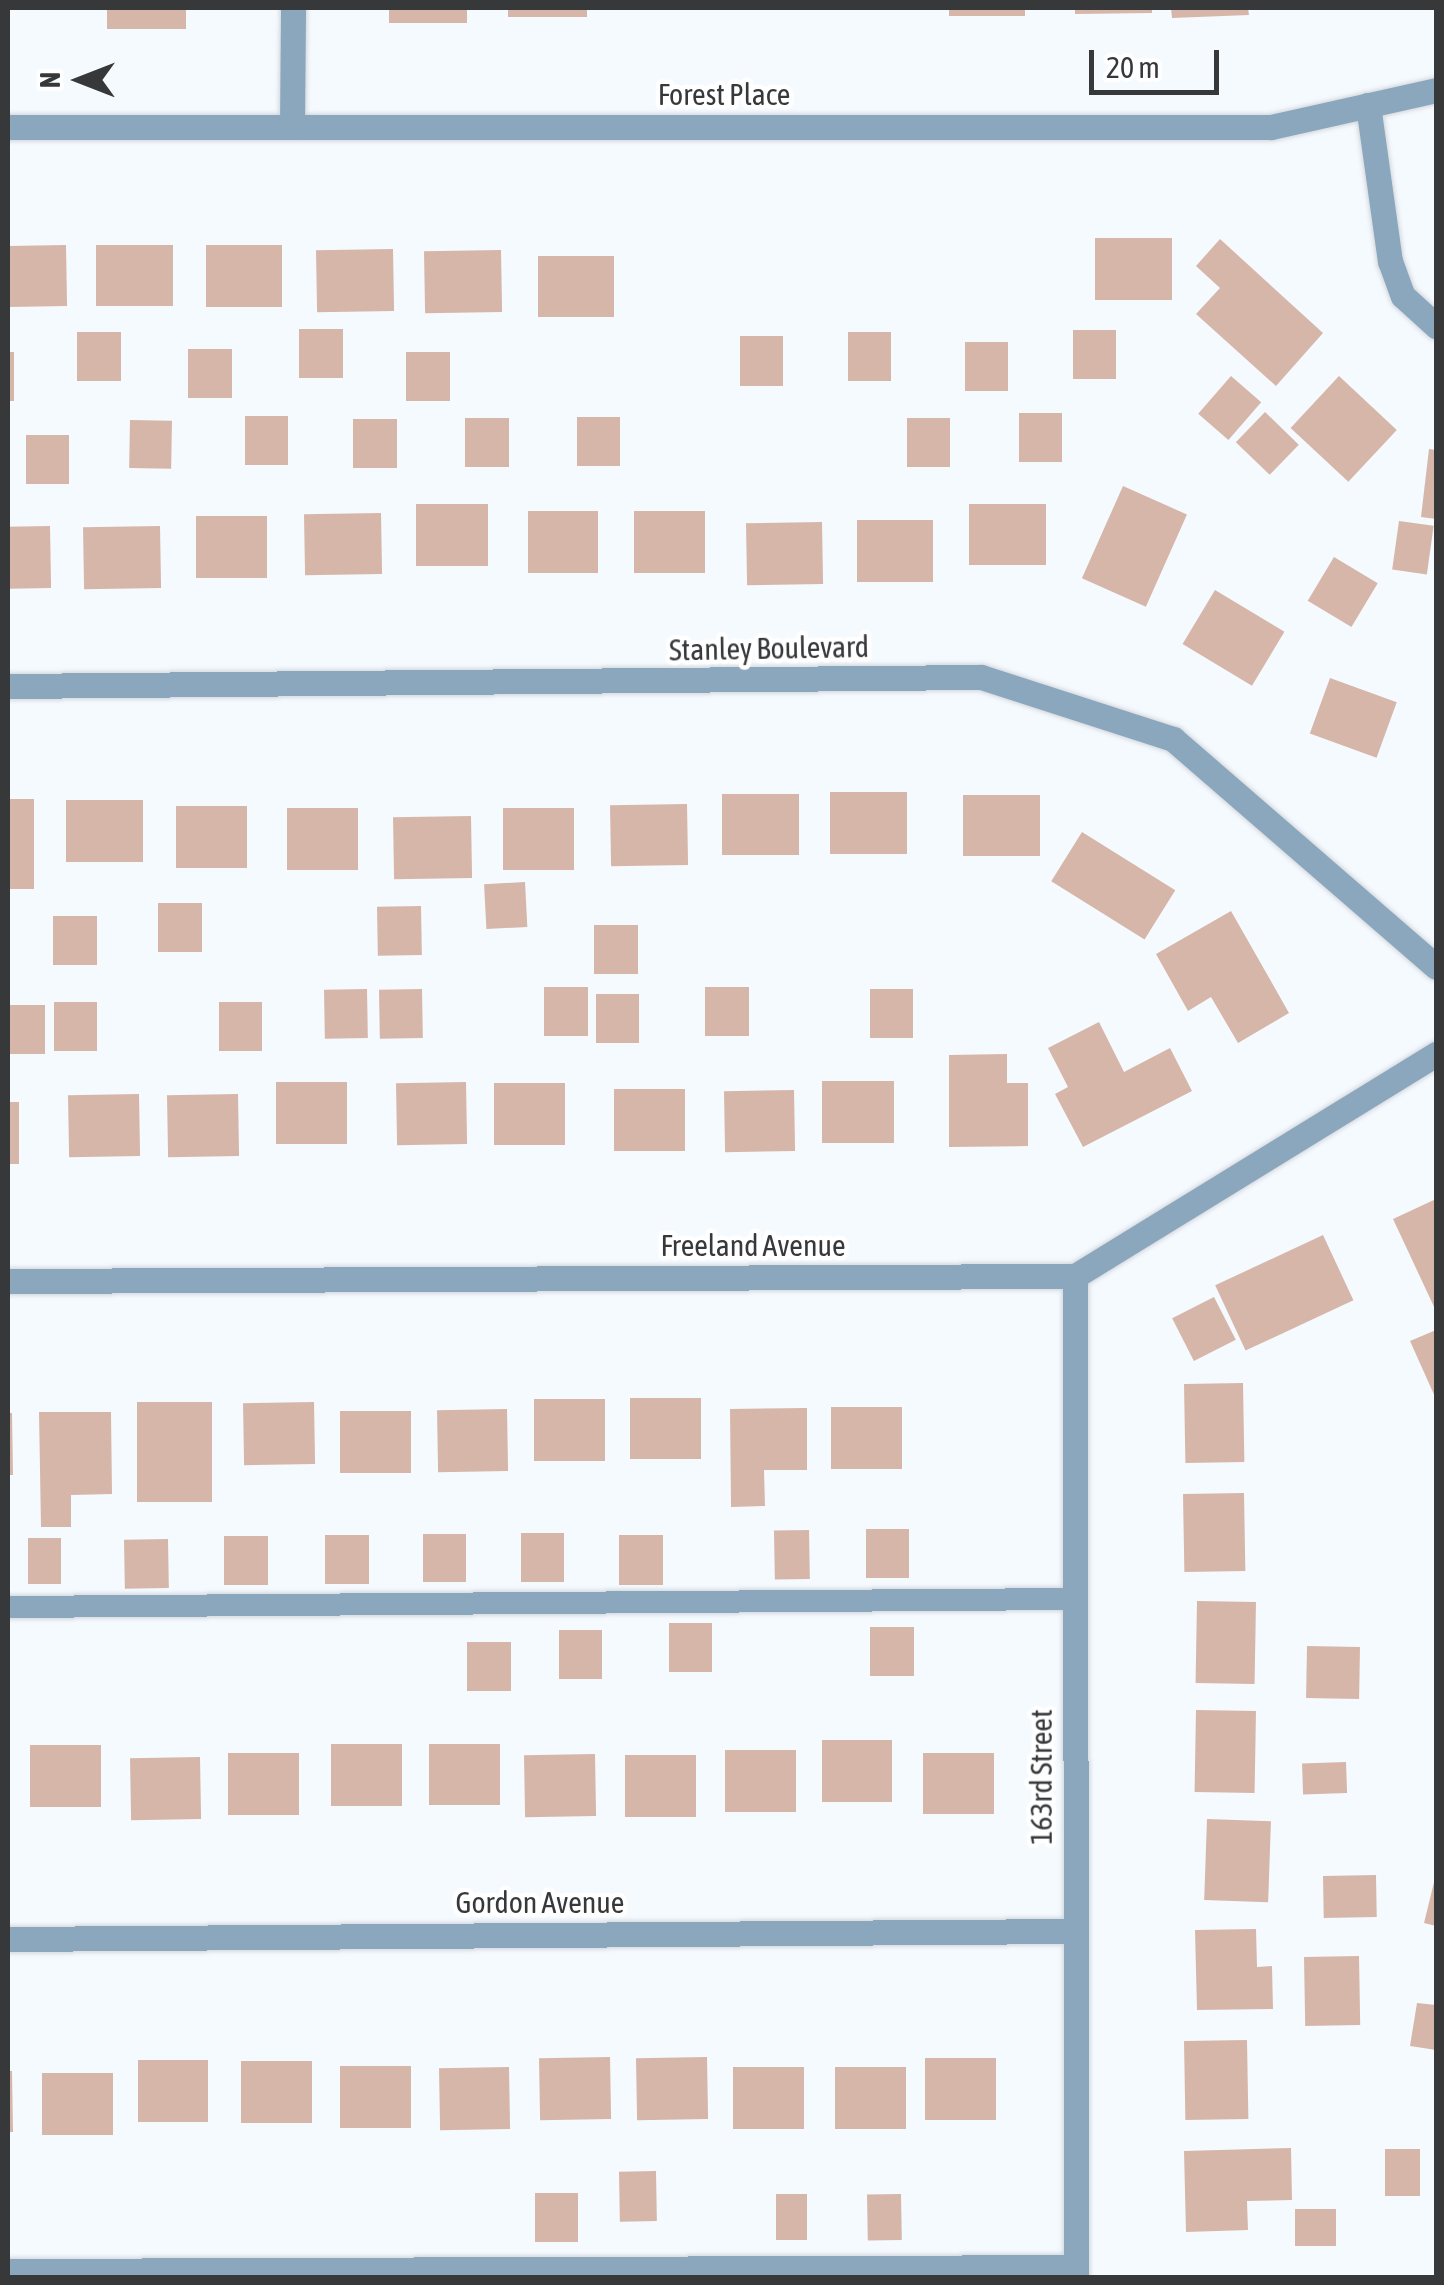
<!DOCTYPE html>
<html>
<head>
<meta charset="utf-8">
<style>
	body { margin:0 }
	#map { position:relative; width:1444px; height:2285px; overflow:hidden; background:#f5faff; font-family:"Asap Condensed",sans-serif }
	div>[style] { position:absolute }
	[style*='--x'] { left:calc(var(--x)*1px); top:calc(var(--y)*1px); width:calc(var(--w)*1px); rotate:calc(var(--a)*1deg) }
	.building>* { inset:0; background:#d6b6a9; transform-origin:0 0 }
	.roads { filter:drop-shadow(0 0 2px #d3d7dc) drop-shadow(0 0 2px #d3d7dc) }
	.service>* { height:22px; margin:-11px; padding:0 11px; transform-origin:11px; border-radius:11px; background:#8aa7bd }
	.minor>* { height:25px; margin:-12.5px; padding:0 12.5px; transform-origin:12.5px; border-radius:12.5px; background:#8aa7bd }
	span { translate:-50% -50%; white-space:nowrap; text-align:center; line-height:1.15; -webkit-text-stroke:9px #fff; paint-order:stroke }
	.street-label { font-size:30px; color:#36383a }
	.frame { position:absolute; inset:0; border:10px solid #36383a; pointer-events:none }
	.north { position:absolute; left:30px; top:30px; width:100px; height:100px; -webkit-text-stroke:8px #fff; paint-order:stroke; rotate:270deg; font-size:28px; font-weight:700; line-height:40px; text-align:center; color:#36383a }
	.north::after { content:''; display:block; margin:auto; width:35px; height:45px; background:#36383a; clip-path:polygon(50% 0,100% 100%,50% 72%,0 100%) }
	.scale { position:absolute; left:1089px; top:50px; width:130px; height:45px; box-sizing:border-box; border:5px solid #36383a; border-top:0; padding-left:12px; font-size:30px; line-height:35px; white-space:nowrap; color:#36383a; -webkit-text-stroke:8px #fff; paint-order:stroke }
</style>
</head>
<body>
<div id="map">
	<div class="building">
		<i style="left:107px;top:8px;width:79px;height:21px"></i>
		<i style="left:389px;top:8px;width:78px;height:15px"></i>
		<i style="left:508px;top:8px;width:79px;height:9px"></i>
		<i style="left:949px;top:8px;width:76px;height:8px"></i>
		<i style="clip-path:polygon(1075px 8px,1152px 8px,1152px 13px,1075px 14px)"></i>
		<i style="clip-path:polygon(1171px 8px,1248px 8px,1249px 15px,1172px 18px)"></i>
		<i style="left:1095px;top:238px;width:77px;height:62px"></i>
		<i style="clip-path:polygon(1220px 239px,1323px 333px,1276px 386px,1196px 314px,1220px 288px,1196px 266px)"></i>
		<i style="left:66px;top:245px;width:61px;height:58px;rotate:89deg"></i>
		<i style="left:173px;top:245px;width:61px;height:77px;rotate:90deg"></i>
		<i style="left:206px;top:245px;width:76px;height:62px"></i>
		<i style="left:393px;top:249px;width:62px;height:77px;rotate:89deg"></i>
		<i style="left:501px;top:250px;width:62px;height:77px;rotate:89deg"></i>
		<i style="left:614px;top:256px;width:61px;height:76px;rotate:90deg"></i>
		<i style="left:299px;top:329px;width:44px;height:49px"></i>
		<i style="left:1073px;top:330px;width:43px;height:49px"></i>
		<i style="left:77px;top:332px;width:44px;height:49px"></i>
		<i style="left:848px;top:332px;width:43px;height:49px"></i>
		<i style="left:740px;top:336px;width:43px;height:50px"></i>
		<i style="left:965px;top:342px;width:43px;height:49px"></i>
		<i style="left:188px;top:349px;width:44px;height:49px"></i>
		<i style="left:8px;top:352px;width:6px;height:49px"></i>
		<i style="left:406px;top:352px;width:44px;height:49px"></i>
		<i style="left:1231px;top:376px;width:40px;height:50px;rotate:41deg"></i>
		<i style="left:1339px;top:376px;width:79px;height:71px;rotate:43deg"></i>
		<i style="left:1265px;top:412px;width:47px;height:42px;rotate:44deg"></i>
		<i style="left:1019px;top:413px;width:43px;height:49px"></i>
		<i style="left:288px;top:416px;width:49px;height:43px;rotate:90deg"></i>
		<i style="left:577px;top:417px;width:43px;height:49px"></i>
		<i style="left:465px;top:418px;width:44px;height:49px"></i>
		<i style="left:907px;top:418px;width:43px;height:49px"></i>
		<i style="left:353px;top:419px;width:44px;height:49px"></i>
		<i style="left:130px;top:420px;width:42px;height:48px;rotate:1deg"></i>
		<i style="left:26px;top:435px;width:43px;height:49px"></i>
		<i style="clip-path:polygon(1429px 449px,1436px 450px,1436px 519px,1421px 517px)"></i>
		<i style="left:1123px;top:486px;width:70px;height:101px;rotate:24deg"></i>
		<i style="left:416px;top:504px;width:72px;height:62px"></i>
		<i style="left:1046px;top:504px;width:61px;height:77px;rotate:90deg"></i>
		<i style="left:528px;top:511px;width:70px;height:62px"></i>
		<i style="left:634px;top:511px;width:71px;height:62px"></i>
		<i style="left:381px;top:513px;width:61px;height:77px;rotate:89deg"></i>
		<i style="left:196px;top:516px;width:71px;height:62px"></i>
		<i style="left:857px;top:520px;width:76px;height:62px"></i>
		<i style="left:1399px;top:521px;width:35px;height:49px;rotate:8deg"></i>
		<i style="left:822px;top:522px;width:62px;height:76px;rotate:89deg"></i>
		<i style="left:50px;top:526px;width:62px;height:42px;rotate:89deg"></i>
		<i style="left:160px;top:526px;width:62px;height:77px;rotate:89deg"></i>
		<i style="left:1334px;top:557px;width:51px;height:51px;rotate:31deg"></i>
		<i style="left:1215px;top:590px;width:81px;height:63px;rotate:31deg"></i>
		<i style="left:1330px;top:678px;width:71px;height:59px;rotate:20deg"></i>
		<i style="left:830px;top:792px;width:77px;height:62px"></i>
		<i style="left:799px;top:794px;width:61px;height:77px;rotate:90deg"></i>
		<i style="left:1040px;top:795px;width:61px;height:77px;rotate:90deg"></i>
		<i style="left:8px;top:799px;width:26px;height:90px"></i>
		<i style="left:66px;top:800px;width:77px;height:62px"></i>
		<i style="left:687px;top:804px;width:61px;height:77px;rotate:89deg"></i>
		<i style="left:176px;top:806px;width:71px;height:62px"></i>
		<i style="left:287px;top:808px;width:71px;height:62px"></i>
		<i style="left:503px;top:808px;width:71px;height:62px"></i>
		<i style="left:471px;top:816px;width:62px;height:78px;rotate:89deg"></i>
		<i style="left:1082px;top:832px;width:110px;height:58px;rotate:32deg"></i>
		<i style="left:525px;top:882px;width:45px;height:41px;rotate:87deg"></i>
		<i style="left:158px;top:903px;width:44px;height:49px"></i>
		<i style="left:421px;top:906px;width:49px;height:44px;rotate:89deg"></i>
		<i style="clip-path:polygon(1231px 911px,1289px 1013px,1238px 1043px,1211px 997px,1188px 1011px,1156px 954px)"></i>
		<i style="left:53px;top:916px;width:44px;height:49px"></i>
		<i style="left:594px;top:925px;width:44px;height:49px"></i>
		<i style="left:588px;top:987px;width:49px;height:44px;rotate:90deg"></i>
		<i style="left:749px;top:987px;width:49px;height:44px;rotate:90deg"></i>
		<i style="left:367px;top:989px;width:49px;height:43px;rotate:89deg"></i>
		<i style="left:422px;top:989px;width:49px;height:43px;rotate:89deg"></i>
		<i style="left:870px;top:989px;width:43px;height:49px"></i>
		<i style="left:596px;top:994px;width:43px;height:49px"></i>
		<i style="left:54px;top:1002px;width:43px;height:49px"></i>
		<i style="left:219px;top:1002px;width:43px;height:49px"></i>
		<i style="left:8px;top:1005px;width:37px;height:49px"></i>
		<i style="clip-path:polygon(1099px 1022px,1124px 1072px,1170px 1048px,1192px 1091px,1083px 1147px,1055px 1094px,1068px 1087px,1048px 1048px)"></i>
		<i style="clip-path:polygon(1007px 1054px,1007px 1083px,1028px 1083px,1028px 1146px,949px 1147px,949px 1055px)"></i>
		<i style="left:822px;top:1081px;width:72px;height:62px"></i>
		<i style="left:276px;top:1082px;width:71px;height:62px"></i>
		<i style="left:466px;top:1082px;width:62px;height:70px;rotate:89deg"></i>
		<i style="left:494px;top:1083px;width:71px;height:62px"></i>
		<i style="left:685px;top:1089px;width:62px;height:71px;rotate:90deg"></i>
		<i style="left:794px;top:1090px;width:61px;height:70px;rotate:89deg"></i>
		<i style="left:139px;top:1094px;width:62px;height:71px;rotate:89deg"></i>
		<i style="left:238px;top:1094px;width:62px;height:71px;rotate:89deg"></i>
		<i style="left:8px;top:1102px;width:11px;height:62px"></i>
		<i style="clip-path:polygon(1436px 1199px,1436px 1311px,1393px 1219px)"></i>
		<i style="left:1323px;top:1235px;width:72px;height:119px;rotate:65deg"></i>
		<i style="left:1214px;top:1297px;width:48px;height:47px;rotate:63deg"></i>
		<i style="clip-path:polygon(1436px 1330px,1436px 1399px,1410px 1341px)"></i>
		<i style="left:1243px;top:1383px;width:79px;height:59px;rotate:89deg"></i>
		<i style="left:701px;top:1398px;width:61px;height:71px;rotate:90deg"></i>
		<i style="left:534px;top:1399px;width:71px;height:62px"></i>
		<i style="left:137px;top:1402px;width:75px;height:100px"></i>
		<i style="left:314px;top:1402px;width:62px;height:71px;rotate:89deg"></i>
		<i style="left:831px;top:1407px;width:71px;height:62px"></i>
		<i style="clip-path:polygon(807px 1408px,807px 1470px,764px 1470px,765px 1506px,731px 1507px,730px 1409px)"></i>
		<i style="left:507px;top:1409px;width:62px;height:70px;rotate:89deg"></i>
		<i style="left:340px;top:1411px;width:71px;height:62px"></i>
		<i style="clip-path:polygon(39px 1412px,111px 1412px,112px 1494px,71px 1495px,71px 1527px,41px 1527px)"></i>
		<i style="clip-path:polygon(8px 1413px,12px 1413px,13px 1475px,8px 1475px)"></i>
		<i style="left:1244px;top:1493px;width:78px;height:61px;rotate:89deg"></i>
		<i style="left:866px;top:1529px;width:43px;height:49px"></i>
		<i style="left:809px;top:1530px;width:49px;height:35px;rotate:89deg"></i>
		<i style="left:521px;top:1533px;width:43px;height:49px"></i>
		<i style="left:423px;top:1534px;width:43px;height:48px"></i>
		<i style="left:325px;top:1535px;width:44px;height:49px"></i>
		<i style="left:619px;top:1535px;width:44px;height:50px"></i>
		<i style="left:224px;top:1536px;width:44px;height:49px"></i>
		<i style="left:28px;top:1538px;width:33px;height:46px"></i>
		<i style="left:168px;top:1539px;width:49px;height:44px;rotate:89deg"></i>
		<i style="left:1197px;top:1601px;width:59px;height:82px;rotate:1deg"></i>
		<i style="left:669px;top:1623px;width:43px;height:49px"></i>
		<i style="left:870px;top:1627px;width:44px;height:49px"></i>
		<i style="left:559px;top:1630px;width:43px;height:49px"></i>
		<i style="left:467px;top:1642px;width:44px;height:49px"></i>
		<i style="left:1307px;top:1646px;width:53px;height:52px;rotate:1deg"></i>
		<i style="left:1196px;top:1710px;width:60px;height:82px;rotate:1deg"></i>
		<i style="left:822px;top:1740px;width:70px;height:62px"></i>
		<i style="left:331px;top:1744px;width:71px;height:62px"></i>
		<i style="left:500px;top:1744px;width:61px;height:71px;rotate:90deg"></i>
		<i style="left:101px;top:1745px;width:62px;height:71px;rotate:90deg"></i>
		<i style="left:796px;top:1750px;width:62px;height:71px;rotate:90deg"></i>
		<i style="left:299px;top:1753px;width:62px;height:71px;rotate:90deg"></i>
		<i style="left:994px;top:1753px;width:61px;height:71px;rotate:90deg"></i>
		<i style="left:595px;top:1754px;width:62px;height:71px;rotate:89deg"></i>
		<i style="left:696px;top:1755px;width:62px;height:71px;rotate:90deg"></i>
		<i style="left:200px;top:1757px;width:62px;height:70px;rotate:89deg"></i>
		<i style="left:1346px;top:1762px;width:31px;height:44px;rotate:88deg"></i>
		<i style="left:1207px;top:1819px;width:64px;height:81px;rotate:2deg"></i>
		<i style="clip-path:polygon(1436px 1874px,1436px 1926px,1424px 1923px)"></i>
		<i style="left:1376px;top:1875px;width:42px;height:53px;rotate:89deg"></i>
		<i style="clip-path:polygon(1256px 1929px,1257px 1967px,1272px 1966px,1273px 2009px,1197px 2010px,1195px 1930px)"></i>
		<i style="left:1359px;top:1956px;width:69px;height:55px;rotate:89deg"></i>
		<i style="clip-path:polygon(1417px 2003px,1436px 2005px,1436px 2050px,1410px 2046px)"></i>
		<i style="left:1247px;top:2040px;width:79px;height:63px;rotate:89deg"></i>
		<i style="left:610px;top:2057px;width:62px;height:71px;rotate:89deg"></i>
		<i style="left:707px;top:2057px;width:62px;height:71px;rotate:89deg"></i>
		<i style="left:996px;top:2058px;width:62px;height:71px;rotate:90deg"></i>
		<i style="left:138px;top:2060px;width:70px;height:62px"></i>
		<i style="left:241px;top:2061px;width:71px;height:62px"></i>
		<i style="left:411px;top:2066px;width:62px;height:71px;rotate:90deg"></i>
		<i style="left:509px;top:2067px;width:62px;height:70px;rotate:89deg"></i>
		<i style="left:804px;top:2067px;width:62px;height:71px;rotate:90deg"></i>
		<i style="left:835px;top:2067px;width:71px;height:62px"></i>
		<i style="clip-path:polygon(8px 2071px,12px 2071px,13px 2132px,8px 2132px)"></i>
		<i style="left:42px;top:2073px;width:71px;height:62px"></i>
		<i style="clip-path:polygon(1291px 2148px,1292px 2200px,1247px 2201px,1248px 2230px,1186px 2232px,1184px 2151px)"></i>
		<i style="left:1385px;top:2149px;width:35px;height:47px"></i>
		<i style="left:656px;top:2171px;width:50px;height:37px;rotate:89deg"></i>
		<i style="left:535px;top:2193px;width:43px;height:49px"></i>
		<i style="left:776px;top:2194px;width:31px;height:46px"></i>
		<i style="left:901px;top:2194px;width:46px;height:34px;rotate:89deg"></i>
		<i style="left:1336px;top:2209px;width:37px;height:41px;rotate:90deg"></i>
	</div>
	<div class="roads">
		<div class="service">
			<i style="--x:8;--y:1607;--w:1067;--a:-0.43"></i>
			<i style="--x:8;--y:2270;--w:1068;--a:-0.21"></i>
		</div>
		<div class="minor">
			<i style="--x:1368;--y:105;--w:158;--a:82"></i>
			<i style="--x:1390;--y:261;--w:37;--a:70"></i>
			<i style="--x:1403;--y:296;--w:45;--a:42.3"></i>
			<i style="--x:8;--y:127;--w:1263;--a:0"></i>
			<i style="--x:1271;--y:127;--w:169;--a:-12.6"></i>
			<i style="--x:292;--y:127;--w:119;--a:-89.5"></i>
			<i style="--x:8;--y:686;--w:973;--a:-0.53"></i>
			<i style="--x:981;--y:677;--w:202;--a:17.9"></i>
			<i style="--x:1173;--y:739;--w:348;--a:40.9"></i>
			<i style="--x:1075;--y:1276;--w:1002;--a:89.94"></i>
			<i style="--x:8;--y:1281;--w:1067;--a:-0.27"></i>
			<i style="--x:1075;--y:1276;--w:424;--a:-31.6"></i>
			<i style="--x:8;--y:1939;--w:1065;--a:-0.43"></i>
		</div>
	</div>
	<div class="street-label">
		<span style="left:724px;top:94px">Forest Place</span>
		<span style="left:769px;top:648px;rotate:-1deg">Stanley Boulevard</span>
		<span style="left:753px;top:1245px">Freeland Avenue</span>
		<span style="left:1041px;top:1777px;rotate:-90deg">163rd Street</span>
		<span style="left:540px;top:1902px">Gordon Avenue</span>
	</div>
	<div class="frame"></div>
	<div class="north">N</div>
	<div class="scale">20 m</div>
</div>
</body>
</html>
